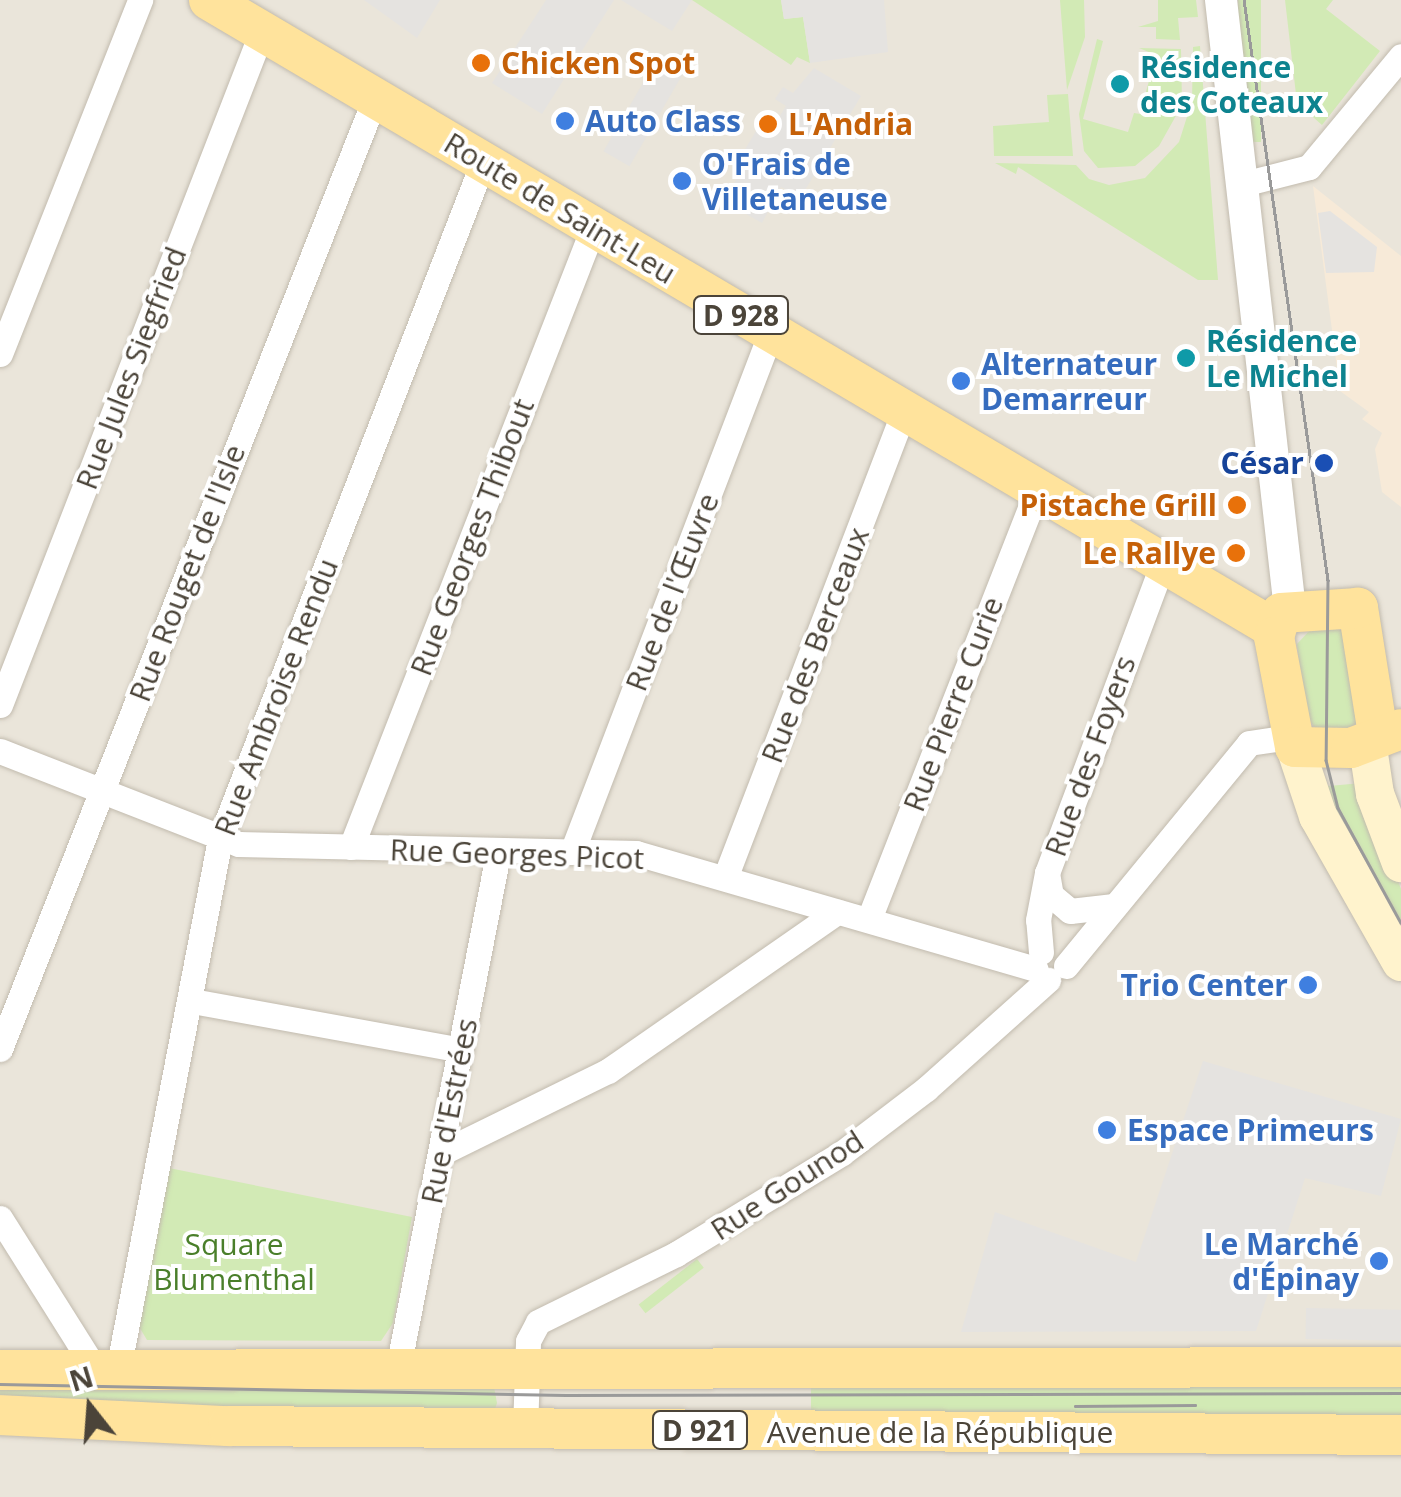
<!DOCTYPE html>
<html>
<head>
<meta charset="utf-8">
<style>
	body { margin:0 }
	#map { position:relative; width:1401px; height:1497px; overflow:hidden; background:#f6f3ec; font-family:"Open Sans",sans-serif }
	div>[style] { position:absolute }
	[style*='--x'] { left:calc(var(--x)*1px); top:calc(var(--y)*1px); width:calc(var(--w)*1px); rotate:calc(var(--a)*1deg) }
	.residential>* { inset:0; background:#eae5da; transform-origin:0 0 }
	.commercial>* { inset:0; background:#f7ead8 }
	.green>* { inset:0; background:#d2eab5; transform-origin:0 0 }
	.parking>* { inset:0; background:#e5e3e0; transform-origin:0 0 }
	.roads { filter:drop-shadow(0 0 2px #c2bbae) drop-shadow(0 0 2px #c2bbae) }
	.minor>* { height:25px; margin:-12.5px; padding:0 12.5px; transform-origin:12.5px; border-radius:12.5px; background:#fff }
	.tertiary>* { height:32px; margin:-16px; padding:0 16px; transform-origin:16px; border-radius:16px; background:#fff }
	.secondary>* { height:38px; margin:-19px; padding:0 19px; transform-origin:19px; border-radius:19px; background:#fff3cd }
	.primary>* { height:40px; margin:-20px; padding:0 20px; transform-origin:20px; border-radius:20px; background:#ffe39c }
	.tram>* { height:2.5px; margin:-1.25px; padding:0 1.25px; transform-origin:1.25px; border-radius:1.25px; background:#9a9a9a }
	.dots>* { width:28px; height:28px; translate:-50% -50%; box-sizing:border-box; border:5px solid #fff; border-radius:50% }
	span { translate:-50% -50%; white-space:nowrap; text-align:center; line-height:1.15; -webkit-text-stroke:8px #fff; paint-order:stroke }
	.shield-label span { padding:2px 8px; background:#fff; border:2px solid; border-radius:8px; -webkit-text-stroke-width:0 }
	.shield-label { font-size:28px; color:#4b4439; font-weight:700 }
	.food-label { font-size:30px; color:#c56008; font-weight:700 }
	.left { translate:0 -50%; text-align:left }
	.right { translate:-100% -50%; text-align:right }
	.culture-label { font-size:30px; color:#0d838f; font-weight:700 }
	.shop-label { font-size:30px; color:#366cbe; font-weight:700 }
	.street-label { font-size:30px; color:#4b4439 }
	.transit-label { font-size:30px; color:#164399; font-weight:700 }
	.park-label { font-size:30px; color:#4a7f2a }
	.north { position:absolute; left:40px; top:1357px; width:100px; height:100px; -webkit-text-stroke:8px #fff; paint-order:stroke; rotate:343deg; font-size:28px; font-weight:700; line-height:40px; text-align:center; color:#4b4439 }
	.north::after { content:''; display:block; margin:auto; width:35px; height:45px; background:#4b4439; clip-path:polygon(50% 0,100% 100%,50% 72%,0 100%) }
</style>
</head>
<body>
<div id="map">
	<div class="residential">
		<i style="left:0;top:0;width:1401px;height:1497px"></i>
	</div>
	<div class="commercial">
		<i style="clip-path:polygon(1313px 186px,1401px 256px,1401px 507px,1382px 492px,1375px 449px,1382px 433px,1362px 419px,1369px 412px,1340px 391px)"></i>
	</div>
	<div class="green">
		<i style="clip-path:polygon(692px 0,781px 0,784px 19px,803px 17px,810px 63px,797px 57px,791px 65px)"></i>
		<i style="clip-path:polygon(1060px 0,1084px 0,1085px 37px,1067px 90px)"></i>
		<i style="clip-path:polygon(1158px 0,1196px 0,1198px 17px,1178px 18px,1180px 40px,1156px 39px,1156px 27px,1138px 27px,1158px 21px)"></i>
		<i style="left:1238px;top:0;width:23px;height:142px"></i>
		<i style="clip-path:polygon(1285px 0,1333px 0,1326px 9px,1380px 51px,1322px 125px,1297px 103px)"></i>
		<i style="clip-path:polygon(1097px 39px,1103px 41px,1083px 119px,1128px 132px,1134px 113px,1140px 114px,1156px 55px,1139px 48px,1181px 49px,1182px 105px,1159px 146px,1135px 166px,1098px 168px,1084px 151px,1079px 114px)"></i>
		<i style="clip-path:polygon(1200px 46px,1218px 280px,1198px 280px,1018px 167px,1016px 174px,995px 163px,1076px 165px,1089px 179px,1109px 185px,1145px 178px,1179px 142px,1192px 101px,1193px 47px)"></i>
		<i style="clip-path:polygon(1068px 94px,1073px 156px,994px 156px,993px 126px,1049px 122px,1047px 95px)"></i>
		<i style="clip-path:polygon(1342px 626px,1359px 720px,1352px 729px,1317px 731px,1305px 714px,1297px 644px,1312px 628px)"></i>
		<i style="clip-path:polygon(1362px 783px,1401px 889px,1401px 939px,1318px 787px)"></i>
		<i style="clip-path:polygon(169px 1168px,412px 1217px,393px 1323px,381px 1341px,147px 1340px,138px 1325px)"></i>
		<i style="left:697px;top:1259px;width:11px;height:74px;rotate:52deg"></i>
		<i style="clip-path:polygon(0 1378px,494px 1387px,497px 1403px,495px 1409px,0 1405px)"></i>
		<i style="left:811px;top:1379px;width:590px;height:44px"></i>
	</div>
	<div class="parking">
		<i style="clip-path:polygon(364px 0,440px 0,417px 38px)"></i>
		<i style="clip-path:polygon(546px 0,614px 0,542px 114px,492px 83px)"></i>
		<i style="clip-path:polygon(621px 0,692px 0,672px 31px)"></i>
		<i style="clip-path:polygon(781px 0,884px 0,888px 52px,810px 63px,803px 17px,784px 19px)"></i>
		<i style="left:659px;top:55px;width:30px;height:111px;rotate:30deg"></i>
		<i style="clip-path:polygon(814px 68px,861px 96px,801px 197px,781px 187px,762px 223px,723px 201px,751px 156px,744px 151px,756px 131px,767px 137px,786px 106px,775px 99px,783px 87px,793px 93px)"></i>
		<i style="clip-path:polygon(1330px 211px,1377px 247px,1374px 272px,1326px 273px,1318px 213px)"></i>
		<i style="clip-path:polygon(1203px 1061px,1401px 1119px,1381px 1196px,1305px 1178px,1256px 1331px,961px 1332px,995px 1212px,1136px 1262px)"></i>
		<i style="left:1306px;top:1308px;width:95px;height:31px;rotate:1deg"></i>
	</div>
	<div class="roads">
		<div class="minor">
			<i style="--x:1243;--y:184;--w:68;--a:-14.4"></i>
			<i style="--x:1309;--y:167;--w:144;--a:-50.3"></i>
			<i style="--x:0;--y:354;--w:381;--a:-68.4"></i>
			<i style="--x:0;--y:705;--w:723;--a:-68.76"></i>
			<i style="--x:0;--y:751;--w:256;--a:21.3"></i>
			<i style="--x:239;--y:844;--w:397;--a:1.3"></i>
			<i style="--x:636;--y:853;--w:416;--a:16.2"></i>
			<i style="--x:351;--y:847;--w:665;--a:-68.65"></i>
			<i style="--x:572;--y:852;--w:557;--a:-69.06"></i>
			<i style="--x:1047;--y:873;--w:22;--a:80"></i>
			<i style="--x:1051;--y:895;--w:25;--a:40"></i>
			<i style="--x:1070;--y:911;--w:44;--a:-6.5"></i>
			<i style="--x:725;--y:878;--w:500;--a:-69.03"></i>
			<i style="--x:869;--y:919;--w:461;--a:-68.6"></i>
			<i style="--x:1041;--y:952;--w:32;--a:-95"></i>
			<i style="--x:1038;--y:920;--w:48;--a:-79.2"></i>
			<i style="--x:1047;--y:873;--w:329;--a:-69.5"></i>
			<i style="--x:1066;--y:966;--w:288;--a:-50.6"></i>
			<i style="--x:1249;--y:743;--w:40;--a:-8.5"></i>
			<i style="--x:192;--y:1001;--w:273;--a:10.3"></i>
			<i style="--x:0;--y:1049;--w:1022;--a:-68.48"></i>
			<i style="--x:441;--y:1153;--w:186;--a:-26.2"></i>
			<i style="--x:608;--y:1071;--w:279;--a:-34.8"></i>
			<i style="--x:0;--y:1218;--w:178;--a:57.8"></i>
			<i style="--x:398;--y:1368;--w:524;--a:-78.99"></i>
			<i style="--x:118;--y:1370;--w:541;--a:-79.13"></i>
			<i style="--x:220;--y:839;--w:726;--a:-68.77"></i>
			<i style="--x:525;--y:1429;--w:88;--a:-88"></i>
			<i style="--x:528;--y:1341;--w:21;--a:-62"></i>
			<i style="--x:538;--y:1322;--w:154;--a:-26.2"></i>
			<i style="--x:676;--y:1254;--w:194;--a:-31.3"></i>
			<i style="--x:842;--y:1153;--w:106;--a:-37.3"></i>
			<i style="--x:926;--y:1089;--w:164;--a:-41.8"></i>
		</div>
		<div class="tertiary">
			<i style="--x:1221;--y:0;--w:613;--a:83.54"></i>
		</div>
		<div class="secondary">
			<i style="--x:1367;--y:741;--w:54;--a:81.4"></i>
			<i style="--x:1375;--y:794;--w:74;--a:69.4"></i>
			<i style="--x:1295;--y:747;--w:73;--a:71.6"></i>
			<i style="--x:1318;--y:816;--w:168;--a:60.4"></i>
		</div>
		<div class="primary">
			<i style="--x:209;--y:0;--w:1236;--a:30.55"></i>
			<i style="--x:1378;--y:734;--w:128;--a:-99"></i>
			<i style="--x:1358;--y:608;--w:77;--a:176.3"></i>
			<i style="--x:1281;--y:613;--w:25;--a:106"></i>
			<i style="--x:1274;--y:637;--w:112;--a:79.2"></i>
			<i style="--x:1295;--y:747;--w:56;--a:1"></i>
			<i style="--x:1351;--y:748;--w:53;--a:-20.8"></i>
			<i style="--x:0;--y:1370;--w:1401;--a:-0.12"></i>
			<i style="--x:0;--y:1415;--w:228;--a:2.8"></i>
			<i style="--x:228;--y:1426;--w:1173;--a:0.44"></i>
		</div>
	</div>
	<div class="tram">
		<i style="--x:1244;--y:0;--w:586;--a:81.76"></i>
		<i style="--x:1328;--y:580;--w:180;--a:90.6"></i>
		<i style="--x:1326;--y:760;--w:49;--a:76"></i>
		<i style="--x:1338;--y:808;--w:131;--a:61.3"></i>
		<i style="--x:0;--y:1384;--w:565;--a:1.12"></i>
		<i style="--x:565;--y:1395;--w:836;--a:-0.14"></i>
		<i style="--x:1075;--y:1406;--w:120;--a:-0.5"></i>
	</div>
	<div class="dots">
		<i style="left:481px;top:63px;background:#e8710a"></i>
		<i style="left:1120px;top:84px;background:#0f9aa8"></i>
		<i style="left:565px;top:121px;background:#3f7fe0"></i>
		<i style="left:768px;top:124px;background:#e8710a"></i>
		<i style="left:682px;top:181px;background:#3f7fe0"></i>
		<i style="left:1186px;top:358px;background:#0f9aa8"></i>
		<i style="left:961px;top:381px;background:#3f7fe0"></i>
		<i style="left:1324px;top:463px;background:#1a4fb4"></i>
		<i style="left:1237px;top:505px;background:#e8710a"></i>
		<i style="left:1236px;top:553px;background:#e8710a"></i>
		<i style="left:1308px;top:985px;background:#3f7fe0"></i>
		<i style="left:1107px;top:1130px;background:#3f7fe0"></i>
		<i style="left:1379px;top:1261px;background:#3f7fe0"></i>
	</div>
	<div class="shield-label">
		<span style="left:741px;top:315px">D 928</span>
		<span style="left:700px;top:1430px">D 921</span>
	</div>
	<div class="food-label">
		<span class="left" style="left:501px;top:63px">Chicken Spot</span>
		<span class="left" style="left:788px;top:124px">L'Andria</span>
		<span class="right" style="left:1217px;top:505px">Pistache Grill</span>
		<span class="right" style="left:1216px;top:553px">Le Rallye</span>
	</div>
	<div class="culture-label">
		<span class="left" style="left:1140px;top:84px">Résidence<br>des Coteaux</span>
		<span class="left" style="left:1206px;top:358px">Résidence<br>Le Michel</span>
	</div>
	<div class="shop-label">
		<span class="left" style="left:585px;top:121px">Auto Class</span>
		<span class="left" style="left:702px;top:181px">O'Frais de<br>Villetaneuse</span>
		<span class="left" style="left:981px;top:381px">Alternateur<br>Demarreur</span>
		<span class="right" style="left:1288px;top:985px">Trio Center</span>
		<span class="left" style="left:1127px;top:1130px">Espace Primeurs</span>
		<span class="right" style="left:1359px;top:1261px">Le Marché<br>d'Épinay</span>
	</div>
	<div class="street-label">
		<span style="left:560px;top:208px;rotate:31deg">Route de Saint-Leu</span>
		<span style="left:131px;top:368px;rotate:-69deg">Rue Jules Siegfried</span>
		<span style="left:472px;top:537px;rotate:-69deg">Rue Georges Thibout</span>
		<span style="left:187px;top:573px;rotate:-69deg">Rue Rouget de l'Isle</span>
		<span style="left:672px;top:592px;rotate:-69deg">Rue de l'Œuvre</span>
		<span style="left:815px;top:645px;rotate:-69deg">Rue des Berceaux</span>
		<span style="left:276px;top:697px;rotate:-69deg">Rue Ambroise Rendu</span>
		<span style="left:953px;top:704px;rotate:-69deg">Rue Pierre Curie</span>
		<span style="left:1090px;top:756px;rotate:-70deg">Rue des Foyers</span>
		<span style="left:517px;top:854px;rotate:2deg">Rue Georges Picot</span>
		<span style="left:449px;top:1111px;rotate:-79deg">Rue d'Estrées</span>
		<span style="left:787px;top:1185px;rotate:-33deg">Rue Gounod</span>
		<span style="left:940px;top:1432px">Avenue de la République</span>
	</div>
	<div class="transit-label">
		<span class="right" style="left:1304px;top:463px">César</span>
	</div>
	<div class="park-label">
		<span style="left:234px;top:1261px">Square<br>Blumenthal</span>
	</div>
	<div class="north">N</div>
</div>
</body>
</html>
